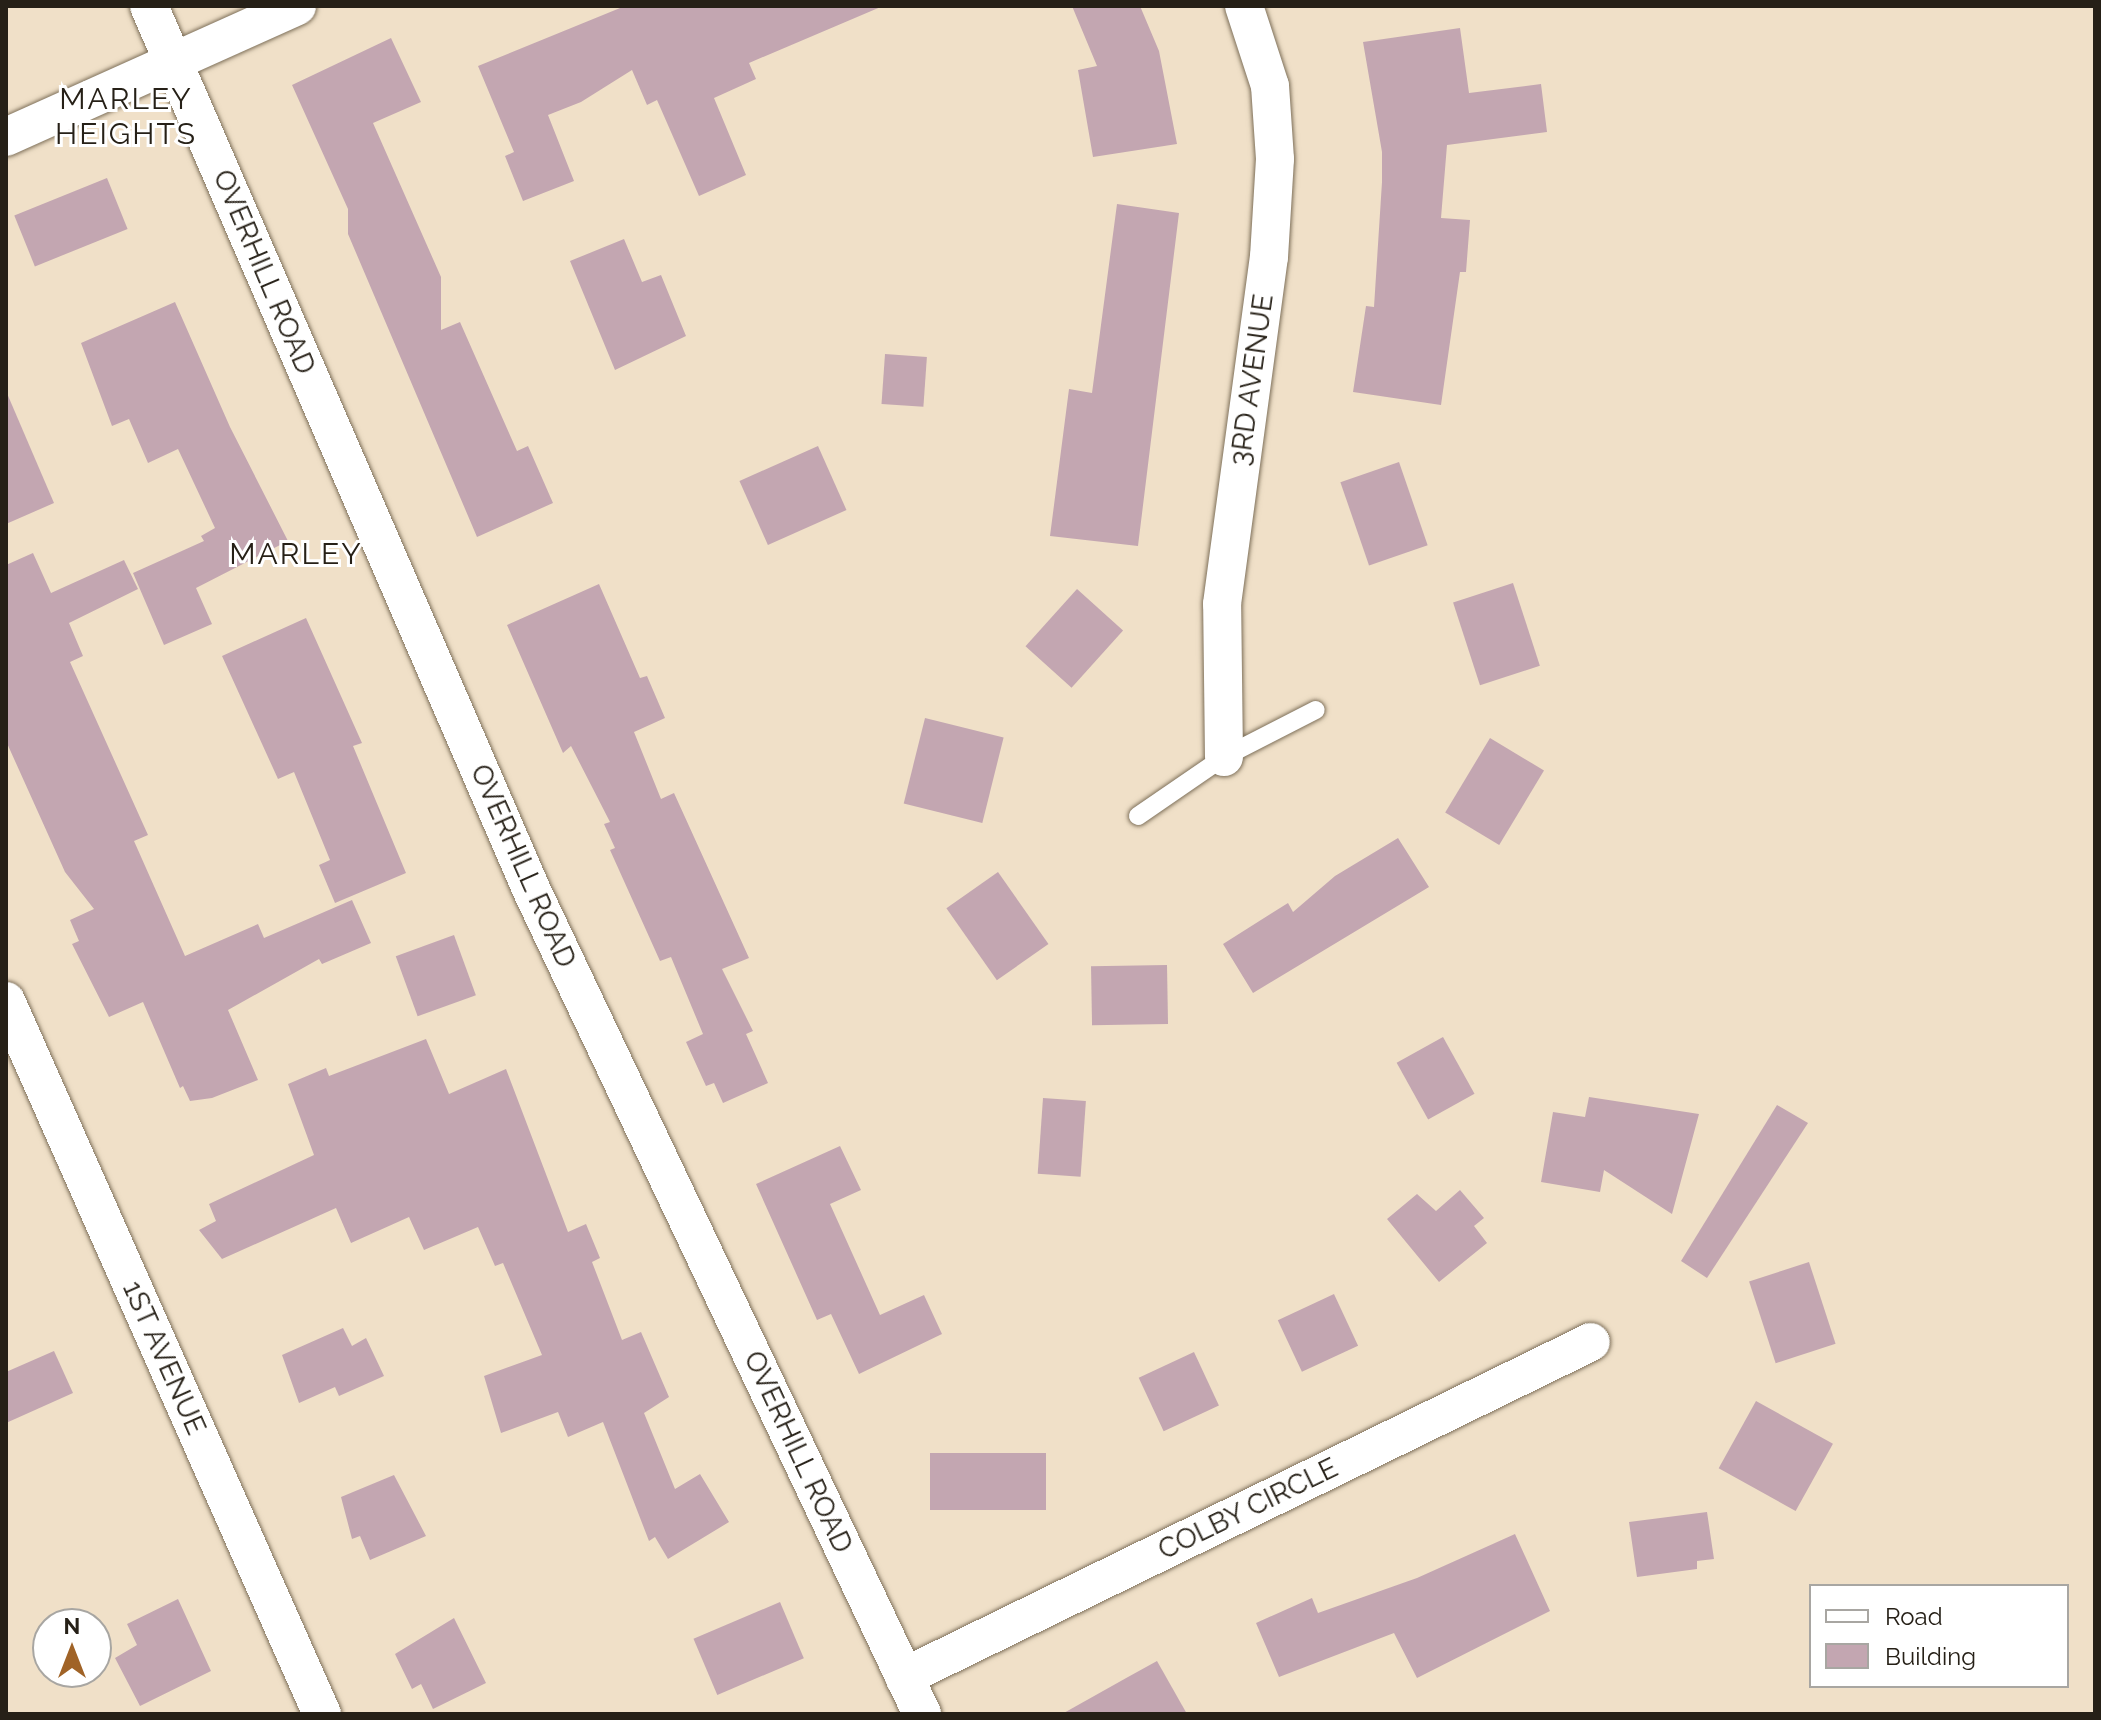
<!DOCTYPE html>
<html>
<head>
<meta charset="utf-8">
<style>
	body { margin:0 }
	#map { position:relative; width:2101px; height:1720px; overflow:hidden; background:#f0e0c8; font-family:Raleway,sans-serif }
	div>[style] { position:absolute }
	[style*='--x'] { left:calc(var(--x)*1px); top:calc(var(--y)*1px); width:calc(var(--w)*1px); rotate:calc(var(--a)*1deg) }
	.building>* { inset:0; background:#c3a6b1; transform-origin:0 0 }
	.roads { filter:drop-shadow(0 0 2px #7e705a) drop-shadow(0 0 2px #7e705a) }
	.lane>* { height:18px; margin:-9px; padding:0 9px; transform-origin:9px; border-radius:9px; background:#fff }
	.street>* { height:38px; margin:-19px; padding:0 19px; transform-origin:19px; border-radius:19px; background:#fff }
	span { translate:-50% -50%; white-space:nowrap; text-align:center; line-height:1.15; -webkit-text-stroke:6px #fff; paint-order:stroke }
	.street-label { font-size:28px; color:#262017 }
	.neighbourhood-label { font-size:30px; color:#262017; letter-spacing:2px }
	.frame { position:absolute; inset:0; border:8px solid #262017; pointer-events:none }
	.legend { position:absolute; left:1809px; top:1584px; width:260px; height:104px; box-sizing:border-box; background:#fff; border:2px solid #a8a6a2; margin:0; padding:10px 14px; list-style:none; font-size:24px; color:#262017 }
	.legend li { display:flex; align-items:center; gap:16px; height:40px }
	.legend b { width:40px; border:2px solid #a8a6a2 }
	.north { position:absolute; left:32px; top:1608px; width:80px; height:80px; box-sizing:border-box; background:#fff; border:2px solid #a8a6a2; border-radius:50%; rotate:0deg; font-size:22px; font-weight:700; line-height:32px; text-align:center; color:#262017 }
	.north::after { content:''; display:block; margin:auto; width:28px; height:36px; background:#a06327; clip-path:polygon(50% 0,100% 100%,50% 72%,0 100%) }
</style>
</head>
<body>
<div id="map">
	<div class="building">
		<i style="clip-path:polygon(625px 6px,883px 6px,749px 63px,756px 79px,714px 98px,746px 175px,699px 196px,657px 100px,647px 105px,632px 70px,581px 102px,548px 115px,574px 181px,523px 201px,505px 156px,514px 152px,478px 66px)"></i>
		<i style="clip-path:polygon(1072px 6px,1140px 6px,1159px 51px,1177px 144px,1093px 157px,1078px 70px,1097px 66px)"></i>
		<i style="clip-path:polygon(1460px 28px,1469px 93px,1541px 84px,1547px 132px,1447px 145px,1441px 218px,1470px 220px,1466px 272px,1460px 272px,1441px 405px,1353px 392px,1366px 306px,1374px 307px,1382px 182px,1382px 152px,1363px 42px)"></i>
		<i style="clip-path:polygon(391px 38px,421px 102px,373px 123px,441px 277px,441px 330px,460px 322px,517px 451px,528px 446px,553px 503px,477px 537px,348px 234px,348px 209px,292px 85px)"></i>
		<i style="left:107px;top:178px;width:55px;height:100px;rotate:68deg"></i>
		<i style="clip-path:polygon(1117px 204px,1179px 213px,1138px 546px,1050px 536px,1069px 389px,1092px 393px)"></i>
		<i style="clip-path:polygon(624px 239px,642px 282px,661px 275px,686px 336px,615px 370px,570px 261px)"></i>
		<i style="clip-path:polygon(175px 302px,230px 427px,288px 541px,196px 588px,212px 624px,164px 645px,133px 573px,204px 541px,201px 536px,215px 528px,178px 449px,148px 463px,129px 419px,112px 426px,81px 343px)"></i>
		<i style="left:885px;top:354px;width:42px;height:50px;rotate:4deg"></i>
		<i style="clip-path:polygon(6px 391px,54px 503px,6px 524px)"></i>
		<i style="left:818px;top:446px;width:70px;height:86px;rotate:66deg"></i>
		<i style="left:1399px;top:462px;width:88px;height:62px;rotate:71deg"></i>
		<i style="clip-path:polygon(33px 553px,51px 593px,124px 560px,138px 589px,69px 623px,83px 656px,70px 662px,148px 835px,134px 841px,185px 956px,258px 924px,264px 938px,352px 900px,371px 943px,322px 964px,319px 959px,228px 1010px,258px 1080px,212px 1098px,190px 1101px,183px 1086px,180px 1088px,143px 1002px,109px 1017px,72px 944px,79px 941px,70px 920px,94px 909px,65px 872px,6px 741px,6px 565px)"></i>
		<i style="left:1513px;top:583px;width:87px;height:63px;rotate:72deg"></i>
		<i style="clip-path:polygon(599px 584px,640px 678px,647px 676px,665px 718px,634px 732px,661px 799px,674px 793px,749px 958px,722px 969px,753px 1031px,746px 1034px,768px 1083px,723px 1103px,714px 1083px,706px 1086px,686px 1042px,703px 1034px,671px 957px,660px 961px,610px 850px,615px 848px,604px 824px,610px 822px,571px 746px,563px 753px,507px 625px)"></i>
		<i style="left:1077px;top:589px;width:62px;height:77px;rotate:42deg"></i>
		<i style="clip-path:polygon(306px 618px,362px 743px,353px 746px,406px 873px,335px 903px,319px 865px,330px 860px,294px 772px,278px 779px,222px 656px)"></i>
		<i style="left:925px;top:718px;width:81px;height:88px;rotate:14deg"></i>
		<i style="left:1490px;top:738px;width:63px;height:87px;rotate:31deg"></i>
		<i style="clip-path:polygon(1398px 838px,1429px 887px,1253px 993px,1223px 944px,1288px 903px,1293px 912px,1335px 876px)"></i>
		<i style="left:998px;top:872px;width:88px;height:63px;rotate:55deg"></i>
		<i style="left:454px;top:935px;width:64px;height:62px;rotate:70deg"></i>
		<i style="left:1167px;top:965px;width:59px;height:76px;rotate:89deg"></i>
		<i style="left:1443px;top:1037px;width:65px;height:53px;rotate:61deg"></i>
		<i style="clip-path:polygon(426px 1039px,449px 1094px,506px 1069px,568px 1232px,586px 1224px,600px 1258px,592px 1262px,622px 1340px,641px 1332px,669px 1397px,644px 1413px,675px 1489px,700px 1474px,729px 1522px,668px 1559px,655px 1537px,649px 1541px,603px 1422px,568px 1437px,558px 1412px,501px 1433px,484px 1376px,542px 1355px,503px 1263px,495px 1266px,478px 1227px,424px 1250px,409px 1217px,351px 1243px,336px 1208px,222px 1259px,199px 1230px,216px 1221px,209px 1204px,314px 1155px,288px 1084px,326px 1068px,329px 1076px)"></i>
		<i style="clip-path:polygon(1589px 1097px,1699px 1114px,1672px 1214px,1604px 1170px,1600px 1192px,1541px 1182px,1553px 1112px,1585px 1117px)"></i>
		<i style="left:1043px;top:1098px;width:43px;height:76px;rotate:4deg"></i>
		<i style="clip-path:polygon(1777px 1105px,1808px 1123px,1707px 1278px,1681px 1261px)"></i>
		<i style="clip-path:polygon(840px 1146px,861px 1190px,830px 1204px,880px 1315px,924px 1295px,942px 1334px,859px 1374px,831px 1314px,817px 1320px,756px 1184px)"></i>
		<i style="clip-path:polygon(1460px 1190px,1484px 1218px,1474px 1226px,1487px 1243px,1439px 1282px,1387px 1219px,1417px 1194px,1436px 1211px)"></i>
		<i style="left:1809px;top:1262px;width:86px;height:63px;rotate:72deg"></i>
		<i style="left:1334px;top:1294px;width:57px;height:62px;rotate:65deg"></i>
		<i style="clip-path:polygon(343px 1328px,352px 1346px,366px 1338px,384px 1376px,339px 1396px,335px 1387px,299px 1403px,282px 1355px)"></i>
		<i style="clip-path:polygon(54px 1351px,73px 1393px,6px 1423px,6px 1372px)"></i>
		<i style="left:1194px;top:1352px;width:59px;height:61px;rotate:65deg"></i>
		<i style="left:1756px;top:1401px;width:88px;height:77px;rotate:29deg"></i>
		<i style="left:1046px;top:1453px;width:57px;height:116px;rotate:90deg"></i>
		<i style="clip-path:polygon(394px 1475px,426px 1536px,370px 1560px,360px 1536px,352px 1539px,341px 1497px)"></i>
		<i style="clip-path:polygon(1707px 1512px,1714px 1559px,1697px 1561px,1697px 1569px,1637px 1577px,1629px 1522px)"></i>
		<i style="clip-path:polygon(1515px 1534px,1550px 1611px,1417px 1678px,1394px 1633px,1279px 1677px,1256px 1623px,1312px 1598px,1318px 1613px,1417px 1578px)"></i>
		<i style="clip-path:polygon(178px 1599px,211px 1671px,140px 1706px,115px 1658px,137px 1645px,127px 1624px)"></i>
		<i style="left:780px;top:1602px;width:61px;height:94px;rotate:67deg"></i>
		<i style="clip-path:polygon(454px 1618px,486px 1683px,433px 1709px,421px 1684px,412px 1689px,395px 1654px)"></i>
		<i style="clip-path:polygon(1157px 1661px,1187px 1714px,1062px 1714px,1128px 1677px)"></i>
	</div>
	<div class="roads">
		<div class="lane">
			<i style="--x:1138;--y:816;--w:104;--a:-34.5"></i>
			<i style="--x:1224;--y:757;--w:103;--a:-27.1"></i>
		</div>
		<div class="street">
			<i style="--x:149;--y:6;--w:964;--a:66.6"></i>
			<i style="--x:532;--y:891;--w:911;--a:64.64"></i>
			<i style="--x:6;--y:137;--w:319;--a:-24.2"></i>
			<i style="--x:1224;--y:757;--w:153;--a:-90.7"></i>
			<i style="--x:1222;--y:604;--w:350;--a:-82.3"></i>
			<i style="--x:1269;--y:257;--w:98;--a:-86.5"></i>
			<i style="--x:1275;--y:159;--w:73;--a:-93.9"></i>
			<i style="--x:1270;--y:86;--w:84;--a:-108"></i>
			<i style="--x:6;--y:1001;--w:780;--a:66.1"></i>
			<i style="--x:904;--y:1677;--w:764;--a:-26"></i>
		</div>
	</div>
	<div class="street-label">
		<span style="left:264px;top:272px;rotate:67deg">OVERHILL ROAD</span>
		<span style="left:1252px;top:380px;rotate:-82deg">3RD AVENUE</span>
		<span style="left:523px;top:866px;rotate:66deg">OVERHILL ROAD</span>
		<span style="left:164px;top:1358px;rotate:66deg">1ST AVENUE</span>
		<span style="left:798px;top:1452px;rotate:65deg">OVERHILL ROAD</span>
		<span style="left:1248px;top:1509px;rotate:-26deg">COLBY CIRCLE</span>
	</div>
	<div class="neighbourhood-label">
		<span style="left:126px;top:116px">MARLEY<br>HEIGHTS</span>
		<span style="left:296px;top:554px">MARLEY</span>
	</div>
	<div class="frame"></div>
	<ul class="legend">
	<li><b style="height:10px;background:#fff"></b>Road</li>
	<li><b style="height:22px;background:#c3a6b1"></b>Building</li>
	</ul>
	<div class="north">N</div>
</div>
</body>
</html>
